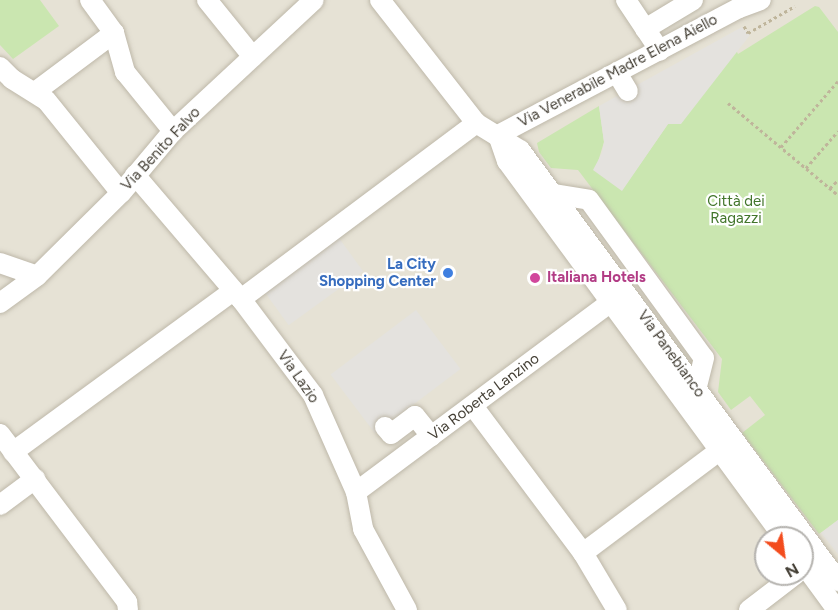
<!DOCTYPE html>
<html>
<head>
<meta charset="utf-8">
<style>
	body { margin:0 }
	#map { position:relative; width:838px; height:610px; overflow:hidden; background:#f3f0e6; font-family:Figtree,sans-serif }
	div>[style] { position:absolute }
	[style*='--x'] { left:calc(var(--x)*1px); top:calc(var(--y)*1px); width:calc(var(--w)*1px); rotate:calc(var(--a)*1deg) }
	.residential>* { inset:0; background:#e6e2d5 }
	.green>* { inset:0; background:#cae6b0 }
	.parking>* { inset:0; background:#e4e2de; transform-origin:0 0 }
	.path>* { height:3px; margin-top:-1.5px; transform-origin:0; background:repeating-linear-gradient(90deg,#bfb59b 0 3px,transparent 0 6px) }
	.roads { filter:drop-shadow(0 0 2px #beb8a9) drop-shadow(0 0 2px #beb8a9) }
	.minor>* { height:20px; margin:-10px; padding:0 10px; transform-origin:10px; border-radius:10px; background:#fff }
	.dots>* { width:16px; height:16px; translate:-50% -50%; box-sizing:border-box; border:3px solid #fff; border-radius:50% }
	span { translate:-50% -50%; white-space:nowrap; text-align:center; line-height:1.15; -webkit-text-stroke:4.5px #fff; paint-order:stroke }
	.street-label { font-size:15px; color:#454036 }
	.park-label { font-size:15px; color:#42752b }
	.shop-label { font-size:15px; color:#366cbe; font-weight:700 }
	.right { translate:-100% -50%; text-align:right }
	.hotel-label { font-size:15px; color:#b23c85; font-weight:700 }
	.left { translate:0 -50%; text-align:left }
	.north { position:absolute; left:754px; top:526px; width:60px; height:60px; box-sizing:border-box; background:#fff; border:2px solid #b5b3af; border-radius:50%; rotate:151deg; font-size:16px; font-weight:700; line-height:24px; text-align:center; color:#454036 }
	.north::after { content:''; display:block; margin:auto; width:21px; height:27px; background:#f34c1d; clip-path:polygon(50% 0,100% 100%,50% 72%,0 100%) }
</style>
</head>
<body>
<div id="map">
	<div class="residential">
		<i style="clip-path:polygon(evenodd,0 0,838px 0,838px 610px,0 610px,0 0,766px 538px,802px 538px,802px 574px,766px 574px,766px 538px)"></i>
	</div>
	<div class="green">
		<i style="clip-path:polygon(0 0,40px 0,59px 26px,13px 59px,0 45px)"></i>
		<i style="clip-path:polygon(815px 6px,819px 7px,838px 32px,838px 520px,819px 534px,742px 433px,765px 415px,750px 396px,731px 410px,718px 392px,722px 359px,578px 170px,551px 168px,539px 152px,537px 143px,599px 106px,604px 142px,597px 165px,622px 190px,668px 124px,681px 123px,736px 50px,738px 54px)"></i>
	</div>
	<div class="parking">
		<i style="clip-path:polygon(742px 27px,750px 35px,681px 124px,668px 124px,622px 191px,593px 170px,602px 153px,604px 142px,599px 106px)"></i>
		<i style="left:339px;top:238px;width:41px;height:92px;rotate:54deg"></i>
		<i style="left:416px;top:310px;width:74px;height:107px;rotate:53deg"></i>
		<i style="clip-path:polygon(838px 520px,838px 554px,821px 533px)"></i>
	</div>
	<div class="path">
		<i style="--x:744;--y:26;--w:8;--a:60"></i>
		<i style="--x:748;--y:33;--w:54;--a:-29.9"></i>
		<i style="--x:728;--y:103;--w:143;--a:39.9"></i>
		<i style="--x:781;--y:147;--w:87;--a:-49.2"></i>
		<i style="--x:806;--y:168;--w:49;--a:-49.1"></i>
		<i style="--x:830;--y:188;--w:11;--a:-45"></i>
	</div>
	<div class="roads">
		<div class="minor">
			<i style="--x:90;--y:0;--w:41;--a:54"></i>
			<i style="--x:114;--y:33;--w:41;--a:74.2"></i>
			<i style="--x:125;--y:72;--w:76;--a:50.9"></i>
			<i style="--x:207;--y:0;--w:73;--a:51.1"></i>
			<i style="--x:380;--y:0;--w:156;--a:52"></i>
			<i style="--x:476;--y:123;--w:52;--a:31.5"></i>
			<i style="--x:520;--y:150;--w:536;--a:53.58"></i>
			<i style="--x:626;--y:0;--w:61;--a:56.3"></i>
			<i style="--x:645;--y:29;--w:56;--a:-31.1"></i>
			<i style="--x:0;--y:67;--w:17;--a:45"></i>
			<i style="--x:12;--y:79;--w:40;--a:32"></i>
			<i style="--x:46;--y:100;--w:119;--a:51.1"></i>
			<i style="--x:617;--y:73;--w:21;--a:59"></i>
			<i style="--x:35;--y:92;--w:99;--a:-36.8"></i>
			<i style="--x:498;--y:135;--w:28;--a:71"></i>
			<i style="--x:507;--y:161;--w:468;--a:53.7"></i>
			<i style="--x:498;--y:135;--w:272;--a:-27.8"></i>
			<i style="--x:739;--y:8;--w:23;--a:-20"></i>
			<i style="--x:135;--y:175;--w:163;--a:49.5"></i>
			<i style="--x:241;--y:299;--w:120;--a:53.1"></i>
			<i style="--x:313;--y:395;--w:106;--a:66.1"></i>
			<i style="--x:356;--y:492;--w:38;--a:79"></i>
			<i style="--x:363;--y:529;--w:92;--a:61.5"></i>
			<i style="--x:553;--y:194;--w:36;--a:9"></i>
			<i style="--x:589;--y:200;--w:195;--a:54"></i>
			<i style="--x:704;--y:358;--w:32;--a:104"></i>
			<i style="--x:0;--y:263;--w:39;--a:19"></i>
			<i style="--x:241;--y:299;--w:294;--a:-36.8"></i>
			<i style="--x:0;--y:303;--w:46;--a:-36.1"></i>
			<i style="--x:37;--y:276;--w:118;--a:-44.7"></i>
			<i style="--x:121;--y:193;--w:81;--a:-50"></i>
			<i style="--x:173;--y:131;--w:192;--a:-42.9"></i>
			<i style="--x:473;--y:406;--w:184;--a:53.2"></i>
			<i style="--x:583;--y:553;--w:66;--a:59.2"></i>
			<i style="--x:385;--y:427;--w:9;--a:49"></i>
			<i style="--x:391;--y:434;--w:30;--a:-37"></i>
			<i style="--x:415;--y:416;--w:26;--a:51"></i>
			<i style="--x:0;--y:434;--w:211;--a:52.9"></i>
			<i style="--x:127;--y:602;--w:8;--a:83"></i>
			<i style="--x:13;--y:452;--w:273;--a:-36.2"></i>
			<i style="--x:356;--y:492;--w:318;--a:-36.7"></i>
			<i style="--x:0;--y:505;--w:44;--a:-36.6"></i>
			<i style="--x:583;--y:553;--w:170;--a:-36.9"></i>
			<i style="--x:802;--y:562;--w:59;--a:53.9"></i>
			<i style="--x:749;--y:610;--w:59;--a:-37.5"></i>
		</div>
	</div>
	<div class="dots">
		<i style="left:448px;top:273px;background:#3f7fe0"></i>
		<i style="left:535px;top:278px;background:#d1479c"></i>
	</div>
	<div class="street-label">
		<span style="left:618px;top:71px;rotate:-28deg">Via Venerabile Madre Elena Aiello</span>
		<span style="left:161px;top:149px;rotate:-47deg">Via Benito Falvo</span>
		<span style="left:671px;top:354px;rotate:54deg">Via Panebianco</span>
		<span style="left:298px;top:377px;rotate:55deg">Via Lazio</span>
		<span style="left:484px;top:397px;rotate:-37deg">Via Roberta Lanzino</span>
	</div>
	<div class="park-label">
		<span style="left:736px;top:210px">Città dei<br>Ragazzi</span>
	</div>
	<div class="shop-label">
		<span class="right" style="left:436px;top:273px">La City<br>Shopping Center</span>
	</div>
	<div class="hotel-label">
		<span class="left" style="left:547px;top:278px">Italiana Hotels</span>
	</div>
	<div class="north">N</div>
</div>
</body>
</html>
